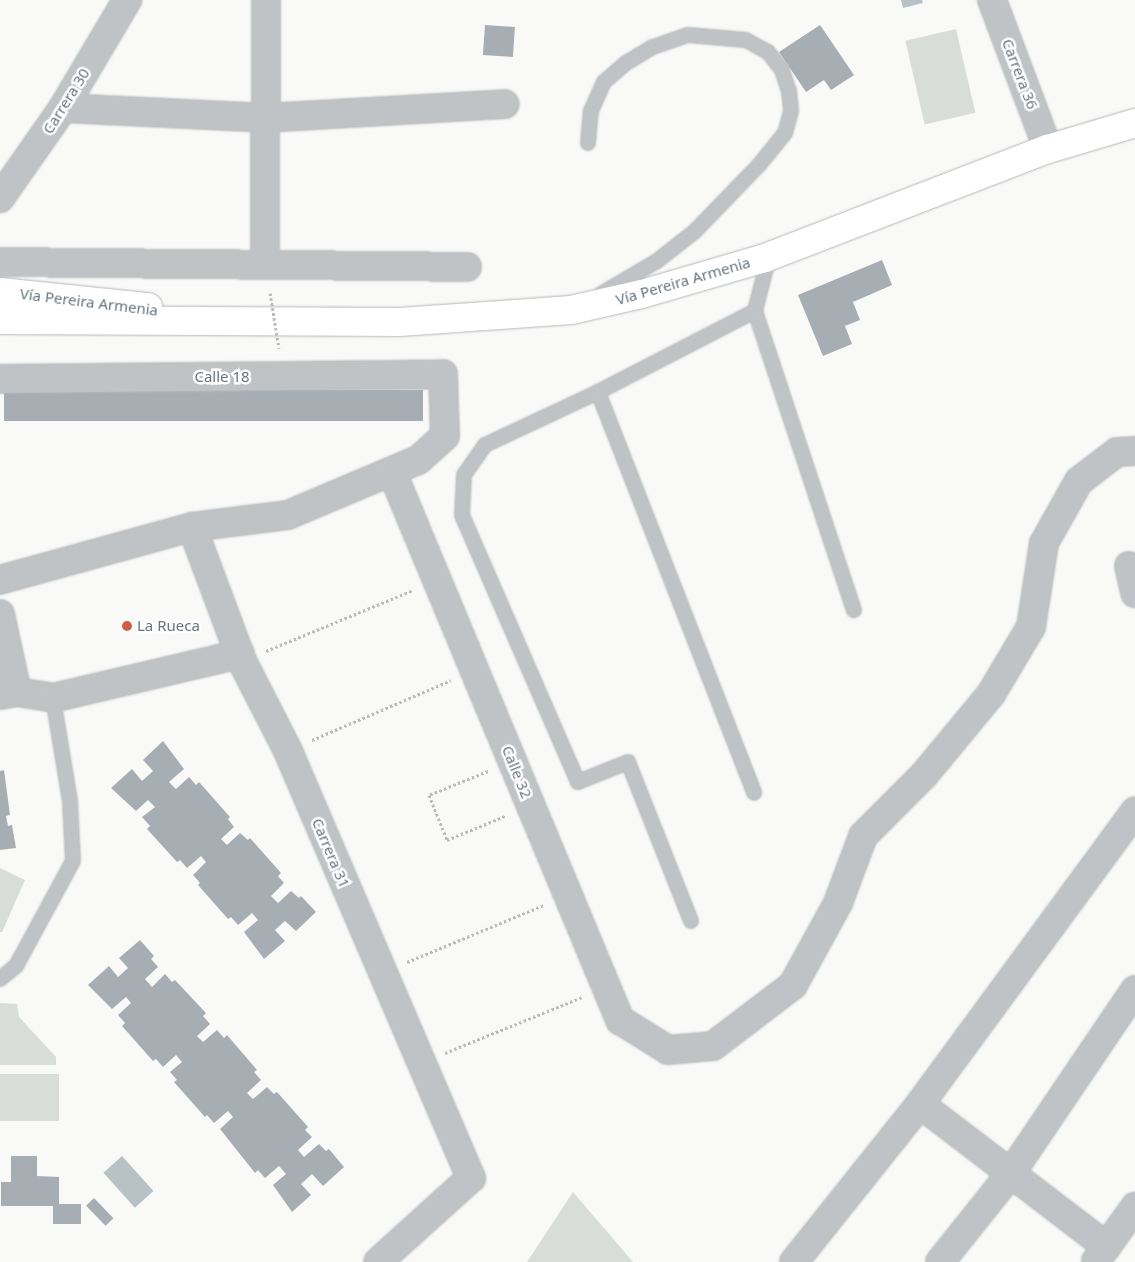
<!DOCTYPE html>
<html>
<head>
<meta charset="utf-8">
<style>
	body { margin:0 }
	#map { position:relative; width:1135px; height:1262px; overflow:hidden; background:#f9f9f7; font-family:"Noto Sans",sans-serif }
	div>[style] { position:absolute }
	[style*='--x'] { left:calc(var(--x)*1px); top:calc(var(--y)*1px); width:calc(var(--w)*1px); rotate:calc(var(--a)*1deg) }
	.green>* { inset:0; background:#d9ddd7; transform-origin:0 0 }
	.water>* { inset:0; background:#b8c2c6; transform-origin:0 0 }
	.building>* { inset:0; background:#a7aeb3; transform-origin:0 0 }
	.path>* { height:3px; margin-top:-1.5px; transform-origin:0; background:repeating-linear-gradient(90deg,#b9bcbe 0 2.5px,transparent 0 5px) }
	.roads { filter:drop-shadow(0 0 1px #b3b7ba) drop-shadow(0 0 1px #b3b7ba) }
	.service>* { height:14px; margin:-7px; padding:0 7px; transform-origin:7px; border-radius:7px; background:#bfc3c6 }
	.minor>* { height:28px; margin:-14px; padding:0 14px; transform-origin:14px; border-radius:14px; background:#bfc3c6 }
	.primary>* { height:28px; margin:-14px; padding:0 14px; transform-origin:14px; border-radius:14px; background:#fff }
	.path-bridge>* { height:3px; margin-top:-1.5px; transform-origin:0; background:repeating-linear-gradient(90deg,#b9bcbe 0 2.5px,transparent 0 5px) }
	.dots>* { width:14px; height:14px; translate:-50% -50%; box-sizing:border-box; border:2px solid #fff; border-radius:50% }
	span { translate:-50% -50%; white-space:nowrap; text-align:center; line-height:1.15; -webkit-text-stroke:5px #fff; paint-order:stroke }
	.street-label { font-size:15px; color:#67757e }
	.poi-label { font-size:15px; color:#67757e }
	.left { translate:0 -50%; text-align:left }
</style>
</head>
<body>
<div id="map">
	<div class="green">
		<i style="left:956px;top:29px;width:86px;height:52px;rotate:77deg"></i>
		<i style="clip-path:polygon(0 868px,25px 880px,2px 932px,0 932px)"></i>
		<i style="clip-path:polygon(0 1003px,17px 1004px,19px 1017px,56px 1057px,56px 1065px,0 1065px)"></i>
		<i style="left:0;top:1074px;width:59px;height:47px"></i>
		<i style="clip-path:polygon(573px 1192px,633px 1262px,527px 1262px)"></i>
	</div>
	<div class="water">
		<i style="clip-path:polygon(901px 0,922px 0,923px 3px,903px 8px)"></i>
		<i style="left:122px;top:1156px;width:47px;height:25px;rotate:48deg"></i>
	</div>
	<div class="building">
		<i style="left:485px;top:25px;width:30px;height:30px;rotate:4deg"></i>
		<i style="clip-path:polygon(820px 25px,854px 75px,831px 90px,824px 80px,806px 92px,779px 52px)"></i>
		<i style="clip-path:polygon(882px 260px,892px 285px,853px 302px,860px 320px,845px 326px,852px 344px,823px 356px,798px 295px)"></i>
		<i style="left:423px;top:390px;width:31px;height:419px;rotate:90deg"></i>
		<i style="clip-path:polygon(163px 741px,184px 769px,169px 782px,176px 789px,189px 777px,196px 785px,199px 782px,230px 817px,228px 819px,234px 827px,221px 839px,227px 845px,240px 833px,248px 840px,250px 838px,281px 873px,278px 876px,284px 883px,271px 896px,278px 903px,291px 891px,299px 898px,301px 896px,316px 912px,296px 931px,285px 921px,275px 930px,285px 941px,264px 959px,244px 932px,258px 920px,252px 913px,238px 925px,231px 917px,228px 919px,198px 885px,200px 883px,193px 875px,206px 862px,201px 856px,187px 868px,180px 860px,177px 862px,147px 829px,150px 826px,142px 817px,155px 807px,148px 800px,136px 811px,111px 788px,132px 769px,142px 781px,153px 771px,143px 760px)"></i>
		<i style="clip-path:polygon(4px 770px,10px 815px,6px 816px,8px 826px,12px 825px,16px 848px,0 850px,0 771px)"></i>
		<i style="clip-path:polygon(140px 940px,154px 956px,151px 959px,158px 967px,145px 979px,152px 987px,165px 974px,172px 982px,175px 980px,206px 1013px,203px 1016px,210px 1024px,197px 1036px,203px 1042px,217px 1030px,224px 1038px,227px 1035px,257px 1070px,254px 1072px,261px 1080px,247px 1093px,253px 1099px,267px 1087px,274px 1094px,277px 1092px,308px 1127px,305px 1130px,312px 1137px,298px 1150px,304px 1157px,319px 1144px,326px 1151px,329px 1149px,344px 1167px,323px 1186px,312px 1174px,301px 1184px,311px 1195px,292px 1212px,273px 1185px,286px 1174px,279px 1166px,265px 1178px,258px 1170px,255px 1173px,220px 1129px,233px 1117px,228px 1111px,214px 1123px,207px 1115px,205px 1117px,174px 1082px,177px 1080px,170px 1072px,182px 1062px,176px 1055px,163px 1067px,156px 1059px,153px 1061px,122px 1026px,125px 1023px,118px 1015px,131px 1003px,126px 997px,112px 1009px,88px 985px,109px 966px,118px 977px,128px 968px,119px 958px)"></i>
		<i style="clip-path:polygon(11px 1156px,37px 1156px,37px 1176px,59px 1177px,59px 1204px,81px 1204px,81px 1224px,53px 1224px,53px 1206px,1px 1206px,1px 1182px,11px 1182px)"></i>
		<i style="left:94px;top:1198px;width:28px;height:11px;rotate:46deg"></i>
	</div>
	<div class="path">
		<i style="--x:266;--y:651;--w:159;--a:-22.5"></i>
		<i style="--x:312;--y:740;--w:151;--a:-23.3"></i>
		<i style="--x:488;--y:771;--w:64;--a:157.9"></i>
		<i style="--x:429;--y:795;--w:48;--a:68.2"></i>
		<i style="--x:447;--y:840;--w:65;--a:-22.6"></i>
		<i style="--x:407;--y:962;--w:148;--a:-22.6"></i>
		<i style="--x:445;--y:1053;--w:148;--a:-22.2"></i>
	</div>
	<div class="roads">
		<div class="service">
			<i style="--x:588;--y:143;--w:32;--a:-85"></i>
			<i style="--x:591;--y:111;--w:32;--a:-66"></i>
			<i style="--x:604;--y:82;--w:29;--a:-41"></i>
			<i style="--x:626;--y:63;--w:31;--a:-31"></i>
			<i style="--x:653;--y:47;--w:37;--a:-19"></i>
			<i style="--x:688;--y:35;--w:58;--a:4.9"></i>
			<i style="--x:746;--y:40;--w:25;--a:29"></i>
			<i style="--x:768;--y:52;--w:23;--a:52"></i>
			<i style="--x:782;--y:70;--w:22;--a:72"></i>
			<i style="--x:789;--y:91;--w:20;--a:84"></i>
			<i style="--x:791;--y:111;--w:23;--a:105"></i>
			<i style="--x:785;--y:133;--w:41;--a:129.1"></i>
			<i style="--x:759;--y:165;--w:93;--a:134.1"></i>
			<i style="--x:694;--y:232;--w:47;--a:141.9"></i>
			<i style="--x:657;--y:261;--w:65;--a:149.5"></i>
			<i style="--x:769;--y:256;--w:57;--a:104.3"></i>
			<i style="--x:755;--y:311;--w:315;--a:71.7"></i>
			<i style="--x:598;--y:392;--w:430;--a:68.7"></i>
			<i style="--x:691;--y:921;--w:171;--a:-111.6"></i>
			<i style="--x:628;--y:762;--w:54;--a:158.2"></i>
			<i style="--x:578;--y:782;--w:291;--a:-113.5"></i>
			<i style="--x:462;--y:515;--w:40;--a:-87.1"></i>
			<i style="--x:464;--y:475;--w:37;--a:-55"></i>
			<i style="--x:485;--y:445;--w:125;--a:-25.1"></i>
			<i style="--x:598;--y:392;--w:177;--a:-27.3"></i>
			<i style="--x:0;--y:979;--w:21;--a:-39"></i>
			<i style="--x:16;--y:966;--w:119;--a:-61.5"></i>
			<i style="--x:73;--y:861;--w:60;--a:-92.9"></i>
			<i style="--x:70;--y:801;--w:104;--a:-99.4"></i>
		</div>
		<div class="minor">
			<i style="--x:992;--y:0;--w:159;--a:69.4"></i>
			<i style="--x:63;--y:108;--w:201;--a:2.8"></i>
			<i style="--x:264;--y:118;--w:241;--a:-3.3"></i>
			<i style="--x:0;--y:198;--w:110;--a:-55"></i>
			<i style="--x:63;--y:108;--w:126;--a:-59.3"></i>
			<i style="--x:0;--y:262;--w:467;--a:0.6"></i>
			<i style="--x:265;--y:263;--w:263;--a:-89.8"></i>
			<i style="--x:0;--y:379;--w:443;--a:-0.6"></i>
			<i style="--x:443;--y:374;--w:62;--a:88.2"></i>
			<i style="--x:445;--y:436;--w:36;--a:138"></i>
			<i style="--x:418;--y:460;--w:141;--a:157.1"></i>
			<i style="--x:288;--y:515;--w:97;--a:172.9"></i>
			<i style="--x:192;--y:527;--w:199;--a:164.6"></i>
			<i style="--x:392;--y:472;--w:594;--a:67.41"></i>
			<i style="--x:620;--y:1020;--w:57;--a:32"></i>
			<i style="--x:668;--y:1050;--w:45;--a:-5.1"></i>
			<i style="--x:713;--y:1046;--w:101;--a:-37.3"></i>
			<i style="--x:793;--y:985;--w:94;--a:-61.2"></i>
			<i style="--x:838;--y:903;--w:72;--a:-69.5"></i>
			<i style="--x:863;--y:836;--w:86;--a:-45"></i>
			<i style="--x:924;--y:775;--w:105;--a:-50.4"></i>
			<i style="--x:991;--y:694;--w:78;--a:-59.2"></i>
			<i style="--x:1031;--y:627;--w:85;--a:-81.2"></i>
			<i style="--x:1044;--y:543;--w:71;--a:-60.6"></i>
			<i style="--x:1079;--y:481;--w:48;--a:-37.3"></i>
			<i style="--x:1117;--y:452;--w:18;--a:-3"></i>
			<i style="--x:192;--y:527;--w:143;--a:69.5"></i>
			<i style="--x:242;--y:661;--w:101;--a:62.9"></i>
			<i style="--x:288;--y:751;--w:465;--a:66.8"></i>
			<i style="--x:471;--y:1178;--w:125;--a:137.9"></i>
			<i style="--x:1129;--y:566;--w:28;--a:77"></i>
			<i style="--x:0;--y:614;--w:80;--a:77.7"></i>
			<i style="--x:0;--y:695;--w:17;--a:-10"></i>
			<i style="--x:17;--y:692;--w:36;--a:9"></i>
			<i style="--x:53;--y:698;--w:192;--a:-13.2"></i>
			<i style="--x:920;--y:1104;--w:235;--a:37.4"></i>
			<i style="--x:1096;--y:1261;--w:67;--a:-54.2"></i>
			<i style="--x:794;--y:1262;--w:202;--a:-51.4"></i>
			<i style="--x:920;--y:1104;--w:363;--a:-53.7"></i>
			<i style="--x:940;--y:1262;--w:114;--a:-51.4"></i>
			<i style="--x:1011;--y:1173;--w:221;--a:-55.9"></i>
		</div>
		<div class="primary">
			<i style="--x:0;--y:292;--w:149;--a:5.8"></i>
			<i style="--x:0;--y:320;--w:400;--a:0.3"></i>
			<i style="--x:400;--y:322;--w:171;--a:-4"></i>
			<i style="--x:571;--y:310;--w:73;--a:-12.7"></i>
			<i style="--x:642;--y:294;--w:128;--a:-16.3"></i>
			<i style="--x:765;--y:258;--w:303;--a:-21.1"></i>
			<i style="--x:1048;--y:149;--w:91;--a:-16.6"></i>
		</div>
	</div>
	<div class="path-bridge">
		<i style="--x:270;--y:293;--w:56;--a:80.7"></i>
	</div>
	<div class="dots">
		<i style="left:127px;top:626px;background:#ce6042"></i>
	</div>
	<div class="street-label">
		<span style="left:1020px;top:74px;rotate:69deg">Carrera 36</span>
		<span style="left:66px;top:101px;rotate:-58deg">Carrera 30</span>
		<span style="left:683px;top:281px;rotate:-16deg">Vía Pereira Armenia</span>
		<span style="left:89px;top:302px;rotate:7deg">Vía Pereira Armenia</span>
		<span style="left:222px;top:377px">Calle 18</span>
		<span style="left:517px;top:772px;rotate:68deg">Calle 32</span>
		<span style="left:331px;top:853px;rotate:67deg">Carrera 31</span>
	</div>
	<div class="poi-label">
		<span class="left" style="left:137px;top:626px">La Rueca</span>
	</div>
</div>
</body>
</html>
